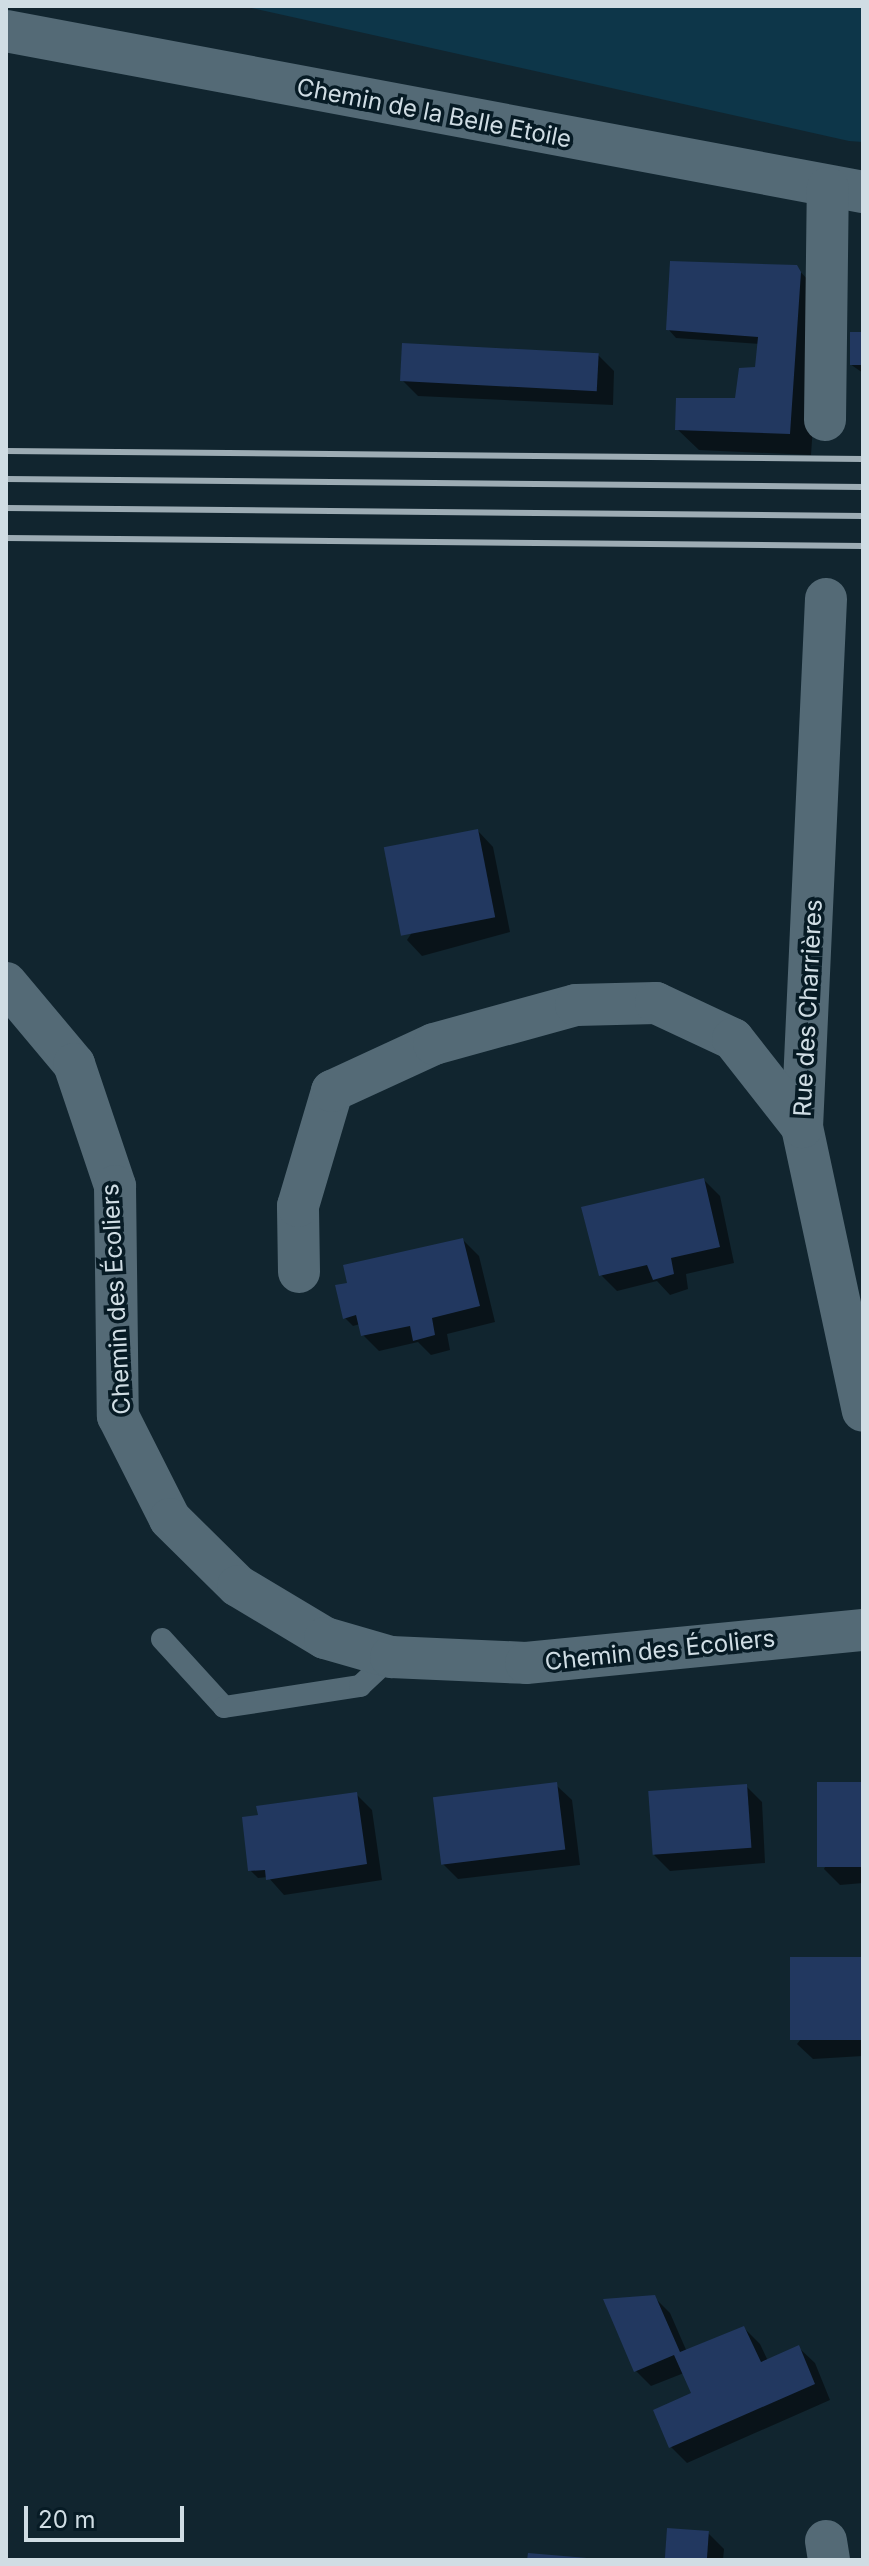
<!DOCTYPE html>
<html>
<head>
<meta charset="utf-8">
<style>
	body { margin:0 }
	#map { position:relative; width:869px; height:2566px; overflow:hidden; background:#11252f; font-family:Inter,sans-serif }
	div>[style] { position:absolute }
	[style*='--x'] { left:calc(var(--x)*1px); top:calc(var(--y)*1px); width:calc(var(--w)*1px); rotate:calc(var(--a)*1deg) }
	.green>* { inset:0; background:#0d3649 }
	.shadow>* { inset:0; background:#0007 }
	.building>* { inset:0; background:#223860; transform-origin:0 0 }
	.service>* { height:22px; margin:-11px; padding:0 11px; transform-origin:11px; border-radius:11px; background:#546a76 }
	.minor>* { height:42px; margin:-21px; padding:0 21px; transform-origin:21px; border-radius:21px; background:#546a76 }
	.rail>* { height:6px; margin:-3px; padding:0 3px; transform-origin:3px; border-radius:3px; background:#9dacb4 }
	span { translate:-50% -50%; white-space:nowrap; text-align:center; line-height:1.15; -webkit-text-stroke:7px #071b25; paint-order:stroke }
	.street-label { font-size:24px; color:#d0dde4 }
	.frame { position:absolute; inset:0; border:8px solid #d0dde4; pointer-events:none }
	.scale { position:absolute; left:24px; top:2506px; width:160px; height:36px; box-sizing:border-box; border:4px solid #d0dde4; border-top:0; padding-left:10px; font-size:24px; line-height:28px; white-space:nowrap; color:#d0dde4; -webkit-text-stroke:6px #071b25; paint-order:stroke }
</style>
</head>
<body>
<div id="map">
	<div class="green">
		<i style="clip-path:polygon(243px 6px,863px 6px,863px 142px,849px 141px)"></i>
	</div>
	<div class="shadow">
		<i style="clip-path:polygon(796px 267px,822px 295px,811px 455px,699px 450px,677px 429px,737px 400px,757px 369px,760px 344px,676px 338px,668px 329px)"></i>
		<i style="clip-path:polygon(852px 334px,863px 334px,863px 373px,850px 364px)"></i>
		<i style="clip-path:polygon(598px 355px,614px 371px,613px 405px,418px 396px,402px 380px)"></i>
		<i style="clip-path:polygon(478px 831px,493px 847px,510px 932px,422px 956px,407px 940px)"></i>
		<i style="clip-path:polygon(704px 1180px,720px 1196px,734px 1263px,686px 1274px,688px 1289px,670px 1295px,657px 1281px,617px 1291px,601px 1275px)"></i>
		<i style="clip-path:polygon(463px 1240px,479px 1256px,495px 1322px,447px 1334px,450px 1350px,431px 1355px,418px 1342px,379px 1351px,363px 1335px,360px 1324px,353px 1326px,345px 1318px)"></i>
		<i style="clip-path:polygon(863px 1784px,863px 1883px,840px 1885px,824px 1869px)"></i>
		<i style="clip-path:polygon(556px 1785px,572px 1800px,580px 1865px,458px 1879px,442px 1863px)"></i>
		<i style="clip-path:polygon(746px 1786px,762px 1802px,765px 1863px,670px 1871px,654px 1855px)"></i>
		<i style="clip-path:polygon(356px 1794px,372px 1810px,382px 1880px,284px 1895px,268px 1877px,258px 1878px,250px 1870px,260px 1817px)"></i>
		<i style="clip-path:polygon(863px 1959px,863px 2056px,813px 2059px,797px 2044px)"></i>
		<i style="clip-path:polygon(654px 2297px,670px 2313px,687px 2352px,744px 2328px,760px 2344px,768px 2361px,799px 2348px,815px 2363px,830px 2400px,687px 2463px,671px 2447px,694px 2394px,684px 2373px,651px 2386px,635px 2370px)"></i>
		<i style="clip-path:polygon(708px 2533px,724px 2549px,723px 2560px,665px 2560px)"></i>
	</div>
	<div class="building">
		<i style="clip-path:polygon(670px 261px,797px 265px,801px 272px,790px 434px,675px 430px,676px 398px,735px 398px,739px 368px,755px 367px,758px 337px,666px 330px)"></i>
		<i style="left:850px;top:332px;width:13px;height:33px"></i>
		<i style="left:402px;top:343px;width:197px;height:38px;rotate:3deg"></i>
		<i style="left:478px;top:829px;width:90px;height:96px;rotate:79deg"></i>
		<i style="clip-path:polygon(704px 1178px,720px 1247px,671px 1258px,674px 1274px,653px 1280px,647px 1265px,599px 1276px,581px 1207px)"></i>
		<i style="clip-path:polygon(463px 1238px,480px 1306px,432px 1318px,435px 1335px,413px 1341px,410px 1326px,361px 1336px,356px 1315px,343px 1319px,335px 1285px,347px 1283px,343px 1265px)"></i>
		<i style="left:557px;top:1782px;width:68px;height:125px;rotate:83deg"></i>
		<i style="left:863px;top:1782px;width:85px;height:46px;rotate:90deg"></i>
		<i style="left:747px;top:1784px;width:64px;height:99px;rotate:86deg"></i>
		<i style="clip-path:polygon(357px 1792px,367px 1864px,266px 1880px,265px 1870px,248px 1871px,242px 1817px,258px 1815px,256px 1806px)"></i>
		<i style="left:863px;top:1957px;width:83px;height:73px;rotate:90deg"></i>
		<i style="clip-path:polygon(655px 2295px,680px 2352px,744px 2326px,761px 2362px,799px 2345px,815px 2384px,669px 2448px,653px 2410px,691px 2393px,674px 2355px,634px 2372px,603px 2299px)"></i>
		<i style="left:667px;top:2528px;width:42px;height:32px;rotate:4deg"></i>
		<i style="clip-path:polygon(528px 2553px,587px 2558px,587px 2560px,527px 2560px)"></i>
	</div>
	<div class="service">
		<i style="--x:162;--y:1639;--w:92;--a:47.6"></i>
		<i style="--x:224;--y:1707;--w:138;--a:-8.8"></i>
		<i style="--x:360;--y:1686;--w:42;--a:-43.1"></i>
	</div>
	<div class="minor">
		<i style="--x:6;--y:31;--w:872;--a:10.64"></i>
		<i style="--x:825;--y:420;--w:232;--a:-89.3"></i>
		<i style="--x:826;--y:599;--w:529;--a:92.6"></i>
		<i style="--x:802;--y:1127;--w:290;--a:77.9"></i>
		<i style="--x:6;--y:983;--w:106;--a:50"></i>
		<i style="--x:74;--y:1064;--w:129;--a:71.4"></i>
		<i style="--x:115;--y:1186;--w:230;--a:89.3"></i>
		<i style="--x:118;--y:1416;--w:115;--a:63.2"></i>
		<i style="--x:170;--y:1519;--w:95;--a:44.6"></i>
		<i style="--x:238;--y:1586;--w:101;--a:30.9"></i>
		<i style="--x:325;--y:1638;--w:69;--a:16.1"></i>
		<i style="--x:391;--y:1657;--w:135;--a:2.5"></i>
		<i style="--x:526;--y:1663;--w:339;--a:-5.6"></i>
		<i style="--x:299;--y:1272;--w:66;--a:-90.9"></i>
		<i style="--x:298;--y:1206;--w:120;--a:-73.5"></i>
		<i style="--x:332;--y:1091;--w:112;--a:-24.7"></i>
		<i style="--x:434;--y:1044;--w:147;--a:-15.4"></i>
		<i style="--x:576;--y:1005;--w:80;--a:-1.4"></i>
		<i style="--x:656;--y:1003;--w:85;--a:25.1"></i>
		<i style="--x:733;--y:1039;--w:112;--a:51.9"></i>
		<i style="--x:826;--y:2541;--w:19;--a:81"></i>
	</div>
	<div class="rail">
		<i style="--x:6;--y:451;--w:857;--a:0.53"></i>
		<i style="--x:6;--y:479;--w:857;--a:0.53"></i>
		<i style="--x:6;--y:508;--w:857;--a:0.53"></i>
		<i style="--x:6;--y:538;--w:857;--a:0.53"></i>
	</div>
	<div class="street-label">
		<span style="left:434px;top:113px;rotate:11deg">Chemin de la Belle Etoile</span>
		<span style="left:808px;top:1008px;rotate:-87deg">Rue des Charrières</span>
		<span style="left:116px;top:1299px;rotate:-93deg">Chemin des Écoliers</span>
		<span style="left:660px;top:1650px;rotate:-6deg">Chemin des Écoliers</span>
	</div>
	<div class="frame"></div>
	<div class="scale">20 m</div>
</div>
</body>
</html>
